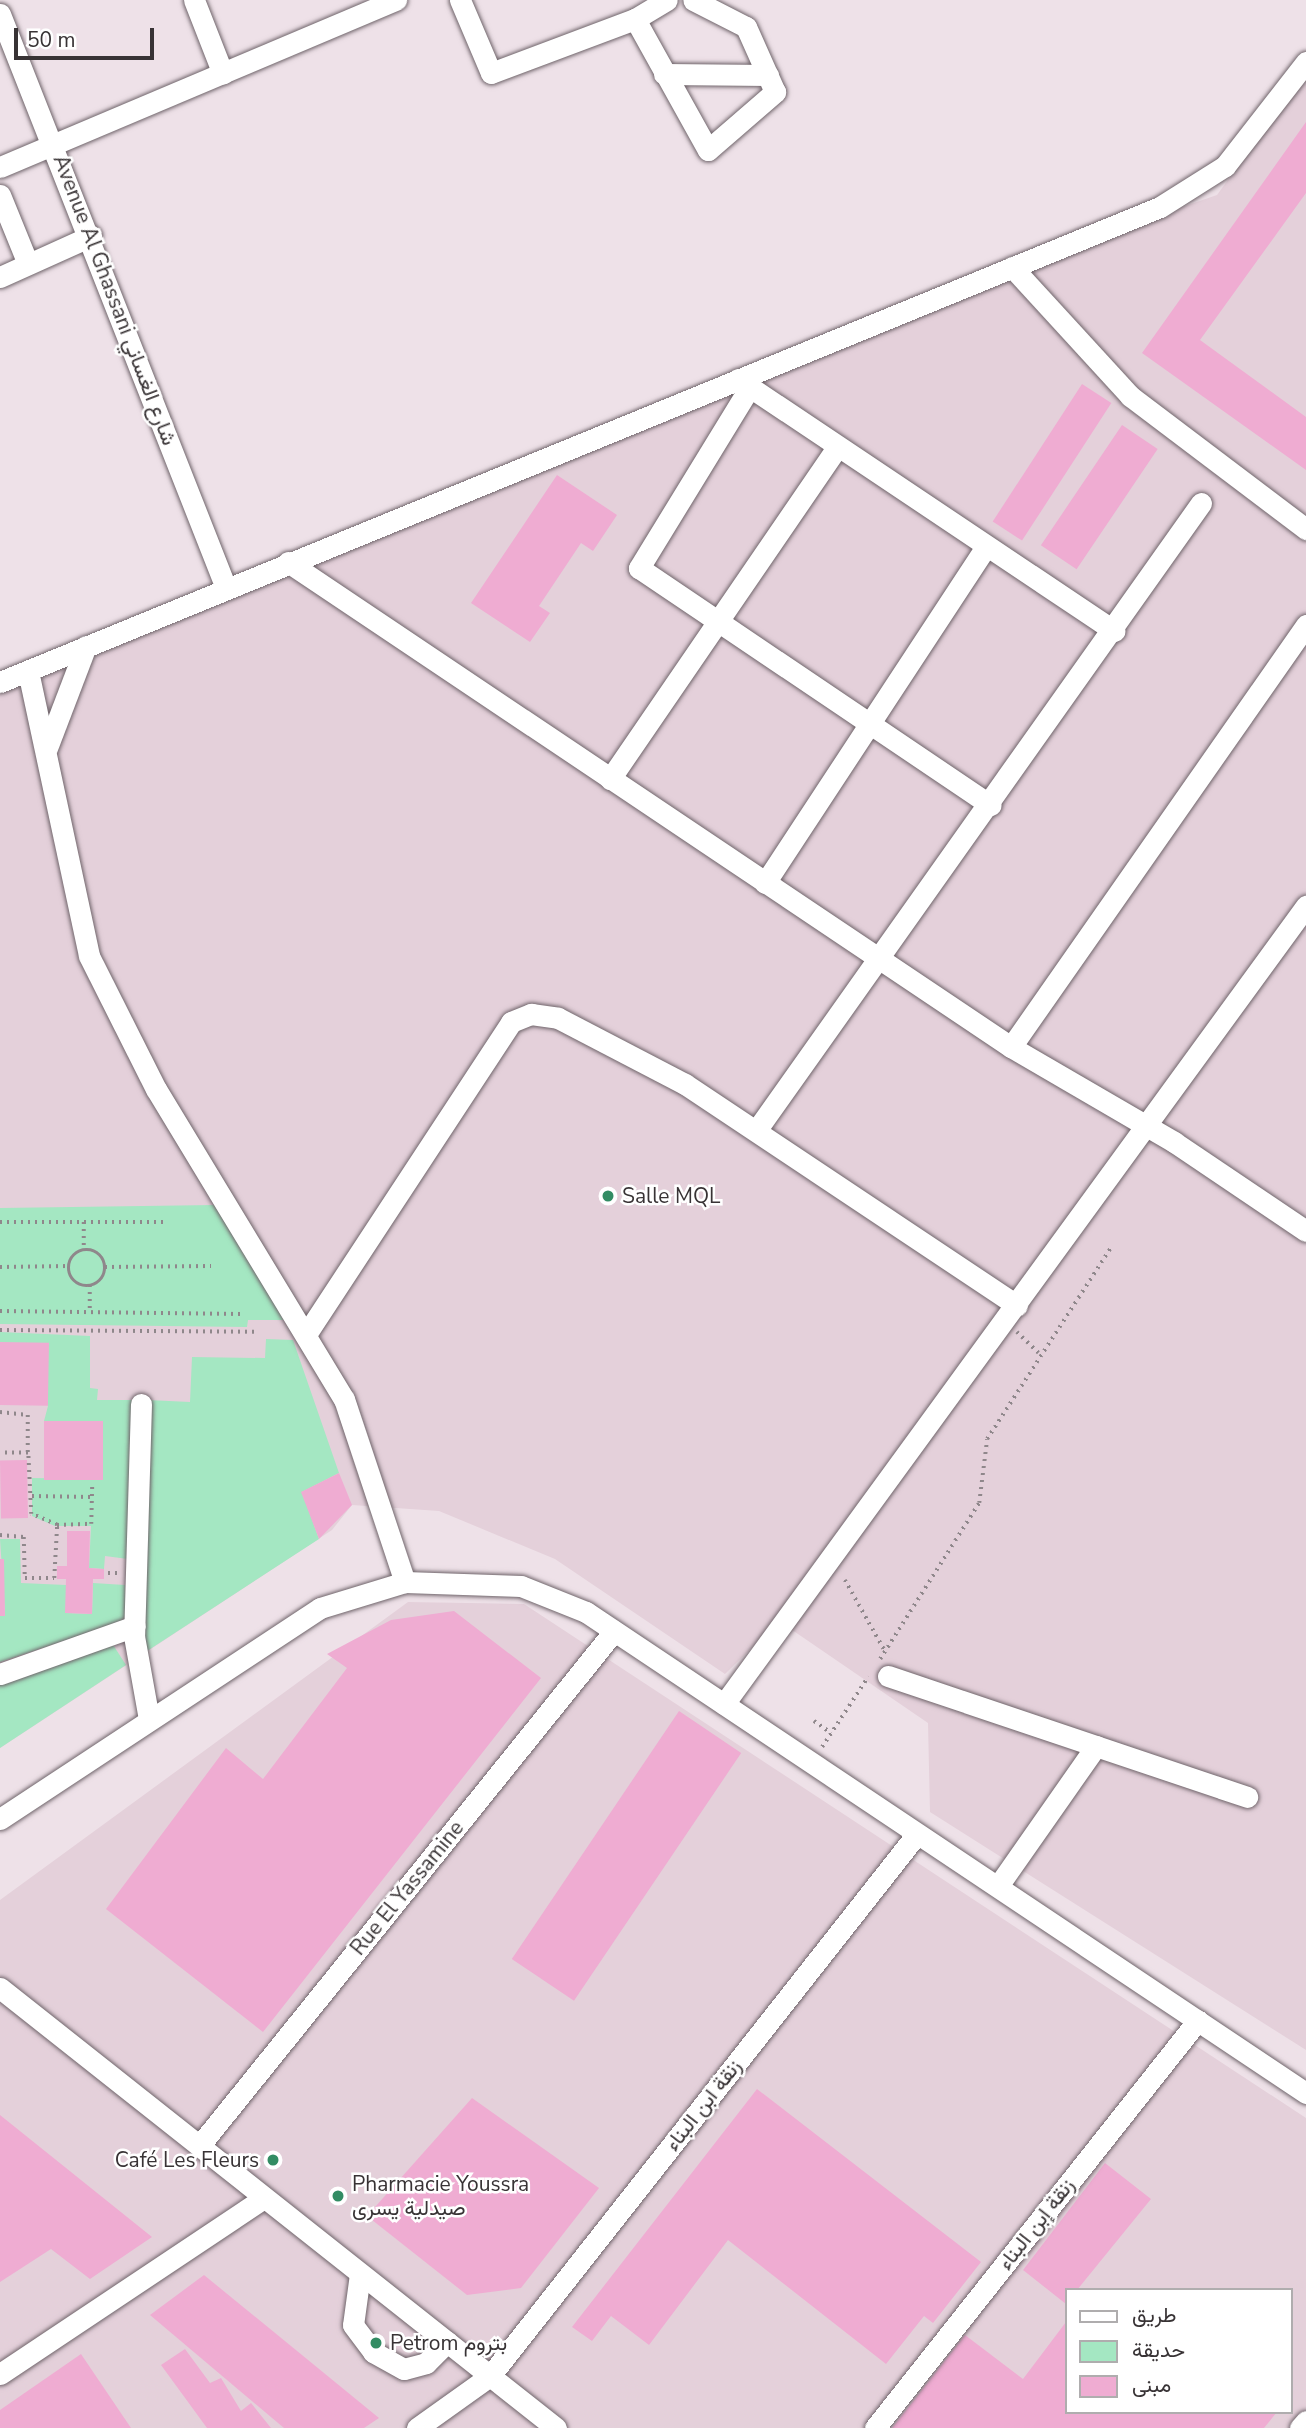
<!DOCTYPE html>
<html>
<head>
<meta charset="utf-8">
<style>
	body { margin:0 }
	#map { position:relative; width:1306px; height:2428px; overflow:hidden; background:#eee1e8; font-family:"Nunito Sans",Vazirmatn,sans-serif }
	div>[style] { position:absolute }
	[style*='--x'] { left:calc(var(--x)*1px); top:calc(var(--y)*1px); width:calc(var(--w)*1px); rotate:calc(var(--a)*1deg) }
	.built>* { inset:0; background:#e4d0da }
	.green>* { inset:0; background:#a4e7c2 }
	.building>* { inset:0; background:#efacd2; transform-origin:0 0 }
	.path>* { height:3.5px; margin-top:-1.75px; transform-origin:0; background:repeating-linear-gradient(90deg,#8f878b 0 2px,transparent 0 7px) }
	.path>.ring { margin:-1.75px; padding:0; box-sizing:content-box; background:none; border:3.5px solid #8f878b; border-radius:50% }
	.roads { filter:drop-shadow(0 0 2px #6f646a) drop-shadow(0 0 2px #6f646a) }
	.minor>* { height:21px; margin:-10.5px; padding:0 10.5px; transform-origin:10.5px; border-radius:10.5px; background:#fff }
	.dots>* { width:19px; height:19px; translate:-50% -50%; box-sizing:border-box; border:4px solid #fff; border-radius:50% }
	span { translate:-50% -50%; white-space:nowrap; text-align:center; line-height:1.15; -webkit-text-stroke:5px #fff; paint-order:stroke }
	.street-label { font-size:21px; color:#383335 }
	.poi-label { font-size:21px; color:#383335 }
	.left { translate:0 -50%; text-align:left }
	.right { translate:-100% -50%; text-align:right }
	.legend { position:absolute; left:1065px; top:2288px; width:228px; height:126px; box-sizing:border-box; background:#fff; border:2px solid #afadae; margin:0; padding:9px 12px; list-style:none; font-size:21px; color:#383335 }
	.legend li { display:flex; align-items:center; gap:14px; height:35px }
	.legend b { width:35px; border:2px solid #afadae }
	.scale { position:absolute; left:14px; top:28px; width:140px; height:32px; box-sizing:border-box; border:4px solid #383335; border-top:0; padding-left:9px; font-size:21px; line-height:24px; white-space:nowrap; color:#383335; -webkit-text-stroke:5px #fff; paint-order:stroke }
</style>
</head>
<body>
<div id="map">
	<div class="built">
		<i style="clip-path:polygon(1306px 73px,1306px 2050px,930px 1812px,928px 1723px,779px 1621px,725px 1674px,555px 1559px,439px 1511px,352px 1505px,332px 1530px,0 1748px,0 694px,1029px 260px,1217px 195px)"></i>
		<i style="clip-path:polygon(evenodd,408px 1602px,524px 1604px,1306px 2118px,1306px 2428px,0 2428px,0 1900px,408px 1602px,1066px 2290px,1290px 2290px,1290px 2412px,1066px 2412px,1066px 2290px)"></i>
	</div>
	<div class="green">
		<i style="clip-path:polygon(214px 1205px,290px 1320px,248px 1320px,247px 1327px,0 1324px,0 1208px)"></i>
		<i style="clip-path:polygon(0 1332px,90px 1336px,90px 1388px,98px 1389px,97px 1400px,133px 1400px,128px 1559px,105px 1556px,104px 1569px,89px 1568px,91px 1526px,55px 1526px,32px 1516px,32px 1478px,103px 1479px,103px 1421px,44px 1421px,48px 1406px,0 1342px)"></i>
		<i style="clip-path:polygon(266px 1339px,293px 1340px,339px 1473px,302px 1492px,319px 1539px,141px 1655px,148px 1400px,190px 1402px,192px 1357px,265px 1358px)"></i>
		<i style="clip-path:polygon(0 1539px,20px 1539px,21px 1583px,66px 1585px,66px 1613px,92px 1614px,93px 1583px,125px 1585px,128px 1620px,0 1662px,0 1616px,5px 1615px)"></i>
		<i style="clip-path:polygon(110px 1640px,126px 1665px,0 1748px,0 1678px)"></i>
	</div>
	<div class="building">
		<i style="clip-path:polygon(1306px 122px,1306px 193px,1200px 340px,1306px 417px,1306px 470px,1142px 353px)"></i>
		<i style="left:1082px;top:384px;width:35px;height:164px;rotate:33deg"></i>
		<i style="left:1122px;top:425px;width:43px;height:145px;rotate:34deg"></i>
		<i style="clip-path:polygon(557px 475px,617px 515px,593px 551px,581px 543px,539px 606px,550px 613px,530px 642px,471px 603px)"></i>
		<i style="left:0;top:1342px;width:49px;height:63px;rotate:1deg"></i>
		<i style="left:44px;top:1421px;width:59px;height:59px"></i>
		<i style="left:27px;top:1460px;width:58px;height:27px;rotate:89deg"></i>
		<i style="clip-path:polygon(339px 1473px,352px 1505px,319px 1539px,301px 1492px)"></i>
		<i style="clip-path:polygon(67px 1531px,90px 1531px,89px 1568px,104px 1569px,104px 1579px,93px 1579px,92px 1614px,65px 1613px,66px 1579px,57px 1579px,57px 1566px,67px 1566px)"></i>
		<i style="clip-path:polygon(0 1559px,4px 1559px,5px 1616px,0 1616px)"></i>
		<i style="clip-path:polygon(454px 1611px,541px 1678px,263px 2032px,106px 1909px,226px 1748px,263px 1779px,347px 1668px,327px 1654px,391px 1620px)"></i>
		<i style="left:679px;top:1711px;width:75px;height:299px;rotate:34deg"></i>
		<i style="clip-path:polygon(757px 2089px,981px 2262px,933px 2323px,924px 2316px,886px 2364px,728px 2240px,649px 2345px,611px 2316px,592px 2341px,572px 2327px)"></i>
		<i style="clip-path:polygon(472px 2098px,599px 2188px,521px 2288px,467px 2295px,367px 2216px)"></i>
		<i style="clip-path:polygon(0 2115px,152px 2237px,90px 2279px,51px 2249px,0 2282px)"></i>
		<i style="clip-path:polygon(1105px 2163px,1151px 2199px,1077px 2290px,1066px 2290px,1066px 2304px,1023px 2270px)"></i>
		<i style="clip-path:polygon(204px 2275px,379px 2418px,364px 2428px,284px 2428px,150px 2315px)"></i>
		<i style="clip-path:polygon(1066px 2322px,1066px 2412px,1277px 2412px,1264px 2428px,892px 2428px,965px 2335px,1023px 2379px)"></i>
		<i style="clip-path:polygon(185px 2349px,210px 2383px,221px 2378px,241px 2411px,251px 2403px,271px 2428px,207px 2428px,161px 2365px)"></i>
		<i style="clip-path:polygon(81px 2354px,131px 2428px,0 2428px,0 2410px)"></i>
	</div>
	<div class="path">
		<i style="--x:0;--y:1222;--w:167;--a:0"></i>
		<i style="--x:84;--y:1222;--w:28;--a:90"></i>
		<i class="ring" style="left:69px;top:1250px;width:32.5px;height:32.5px"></i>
		<i style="--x:0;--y:1267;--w:69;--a:-0.8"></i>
		<i style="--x:105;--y:1267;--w:106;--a:-0.5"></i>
		<i style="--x:90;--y:1285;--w:28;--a:90"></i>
		<i style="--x:0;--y:1311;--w:242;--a:0.7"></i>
		<i style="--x:0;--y:1330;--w:259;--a:0.4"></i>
		<i style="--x:1017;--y:1332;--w:30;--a:44"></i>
		<i style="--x:0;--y:1412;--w:28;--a:6"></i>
		<i style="--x:28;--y:1415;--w:38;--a:90"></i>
		<i style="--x:28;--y:1453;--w:28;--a:180"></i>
		<i style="--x:32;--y:1496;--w:60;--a:1"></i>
		<i style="--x:57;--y:1525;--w:34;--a:-2"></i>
		<i style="--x:91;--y:1524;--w:40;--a:-88.6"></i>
		<i style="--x:0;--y:1535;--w:24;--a:5"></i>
		<i style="--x:24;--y:1537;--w:41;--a:88.6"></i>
		<i style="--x:25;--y:1578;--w:29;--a:0"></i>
		<i style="--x:54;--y:1578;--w:53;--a:-86.8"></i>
		<i style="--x:57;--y:1525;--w:28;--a:-157"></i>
		<i style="--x:31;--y:1514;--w:61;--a:-92.8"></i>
		<i style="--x:108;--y:1573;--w:9;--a:0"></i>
		<i style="--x:845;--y:1580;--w:81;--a:60.6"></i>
		<i style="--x:880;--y:1659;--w:185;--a:-57.6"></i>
		<i style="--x:979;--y:1503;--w:64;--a:-82.9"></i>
		<i style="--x:987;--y:1439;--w:230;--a:-57.1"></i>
		<i style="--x:814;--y:1721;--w:21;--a:35"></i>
		<i style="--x:822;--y:1747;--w:84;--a:-56.7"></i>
	</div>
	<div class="roads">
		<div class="minor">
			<i style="--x:194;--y:0;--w:79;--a:68.6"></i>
			<i style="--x:460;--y:0;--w:79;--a:67"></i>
			<i style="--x:491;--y:73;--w:154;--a:-20.6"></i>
			<i style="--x:635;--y:19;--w:37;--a:-31"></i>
			<i style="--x:0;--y:14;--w:617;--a:68.51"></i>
			<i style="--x:635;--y:19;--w:150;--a:60.9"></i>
			<i style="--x:708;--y:150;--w:89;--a:-40.9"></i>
			<i style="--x:775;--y:92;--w:71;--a:-114"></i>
			<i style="--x:746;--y:27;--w:59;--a:-153"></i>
			<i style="--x:664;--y:74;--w:104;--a:0.6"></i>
			<i style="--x:0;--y:167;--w:430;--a:-22.9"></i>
			<i style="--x:0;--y:195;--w:74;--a:67.9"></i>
			<i style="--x:1012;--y:267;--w:175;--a:47.5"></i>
			<i style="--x:1130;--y:396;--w:221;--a:37.1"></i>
			<i style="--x:0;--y:277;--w:100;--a:-24.3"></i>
			<i style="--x:738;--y:379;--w:453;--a:33.8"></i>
			<i style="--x:748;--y:390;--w:209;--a:121.5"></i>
			<i style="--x:639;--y:568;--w:424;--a:34"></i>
			<i style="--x:288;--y:562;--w:871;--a:33.85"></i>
			<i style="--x:1011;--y:1047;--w:189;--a:30.2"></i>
			<i style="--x:1174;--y:1142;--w:159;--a:34"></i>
			<i style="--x:28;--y:671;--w:291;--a:77.9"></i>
			<i style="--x:89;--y:956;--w:149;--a:63.3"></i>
			<i style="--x:156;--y:1089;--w:363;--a:58.8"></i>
			<i style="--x:344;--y:1399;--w:193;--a:71.6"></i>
			<i style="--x:0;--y:682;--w:1253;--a:-22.27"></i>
			<i style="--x:1160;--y:207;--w:77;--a:-32.2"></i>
			<i style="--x:1225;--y:166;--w:132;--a:-52.1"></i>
			<i style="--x:47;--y:748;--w:109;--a:-69.1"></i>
			<i style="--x:610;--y:779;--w:402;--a:-55.6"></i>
			<i style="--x:765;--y:883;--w:402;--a:-56.7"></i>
			<i style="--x:1011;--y:1047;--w:515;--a:-55.04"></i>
			<i style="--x:758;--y:1128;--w:766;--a:-54.67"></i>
			<i style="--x:307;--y:1333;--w:372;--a:-56.7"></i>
			<i style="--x:511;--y:1022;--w:22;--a:-22"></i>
			<i style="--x:531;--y:1014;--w:27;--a:8"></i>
			<i style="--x:558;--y:1018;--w:143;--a:27.5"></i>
			<i style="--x:685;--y:1084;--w:399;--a:33.7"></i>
			<i style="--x:141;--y:1404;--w:232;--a:91.7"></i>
			<i style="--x:134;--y:1636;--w:84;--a:79.8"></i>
			<i style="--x:0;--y:1674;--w:143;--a:-19.6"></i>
			<i style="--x:888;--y:1676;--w:379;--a:18.6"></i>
			<i style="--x:724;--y:1704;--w:988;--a:-53.9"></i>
			<i style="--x:0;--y:1819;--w:383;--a:-33.4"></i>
			<i style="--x:320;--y:1608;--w:89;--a:-17"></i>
			<i style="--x:405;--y:1582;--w:116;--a:2"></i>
			<i style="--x:521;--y:1586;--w:70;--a:21.8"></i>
			<i style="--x:586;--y:1612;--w:866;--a:33.75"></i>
			<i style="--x:998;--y:1886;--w:171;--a:-55"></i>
			<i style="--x:0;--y:1988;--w:709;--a:38.36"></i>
			<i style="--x:200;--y:2145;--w:660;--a:-51.15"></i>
			<i style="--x:360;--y:2274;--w:51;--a:97.8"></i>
			<i style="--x:353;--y:2325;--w:34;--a:53"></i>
			<i style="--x:373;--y:2352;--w:35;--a:29"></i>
			<i style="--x:404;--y:2369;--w:23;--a:-15"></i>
			<i style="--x:426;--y:2363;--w:30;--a:-45"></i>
			<i style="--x:0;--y:2374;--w:317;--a:-33.7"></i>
			<i style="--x:417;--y:2428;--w:90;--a:-35.5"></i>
			<i style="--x:490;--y:2376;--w:689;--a:-51.78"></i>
			<i style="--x:875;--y:2428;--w:520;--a:-51.63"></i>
			<i style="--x:1300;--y:2428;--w:9;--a:-49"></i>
		</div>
	</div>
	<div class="dots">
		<i style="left:608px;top:1196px;background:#328c63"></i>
		<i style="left:273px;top:2160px;background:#328c63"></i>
		<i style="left:338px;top:2196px;background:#328c63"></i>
		<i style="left:376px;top:2343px;background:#328c63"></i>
	</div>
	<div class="street-label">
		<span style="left:115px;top:300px;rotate:69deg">Avenue Al Ghassani شارع الغساني</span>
		<span style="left:407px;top:1888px;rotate:-51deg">Rue El Yassamine</span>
		<span style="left:703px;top:2105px;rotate:-52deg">زنقة ابن البناء</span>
		<span style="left:1036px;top:2224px;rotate:-52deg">زنقة إبن البناء</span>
	</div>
	<div class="poi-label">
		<span class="left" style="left:622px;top:1196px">Salle MQL</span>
		<span class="right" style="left:259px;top:2160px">Café Les Fleurs</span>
		<span class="left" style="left:352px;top:2196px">Pharmacie Youssra<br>صيدلية يسرى</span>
		<span class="left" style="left:390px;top:2343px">Petrom بتروم</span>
	</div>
	<ul class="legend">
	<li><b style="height:9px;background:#fff"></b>طريق</li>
	<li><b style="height:19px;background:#a4e7c2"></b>حديقة</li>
	<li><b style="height:19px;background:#efacd2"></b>مبنى</li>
	</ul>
	<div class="scale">50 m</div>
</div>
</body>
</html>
